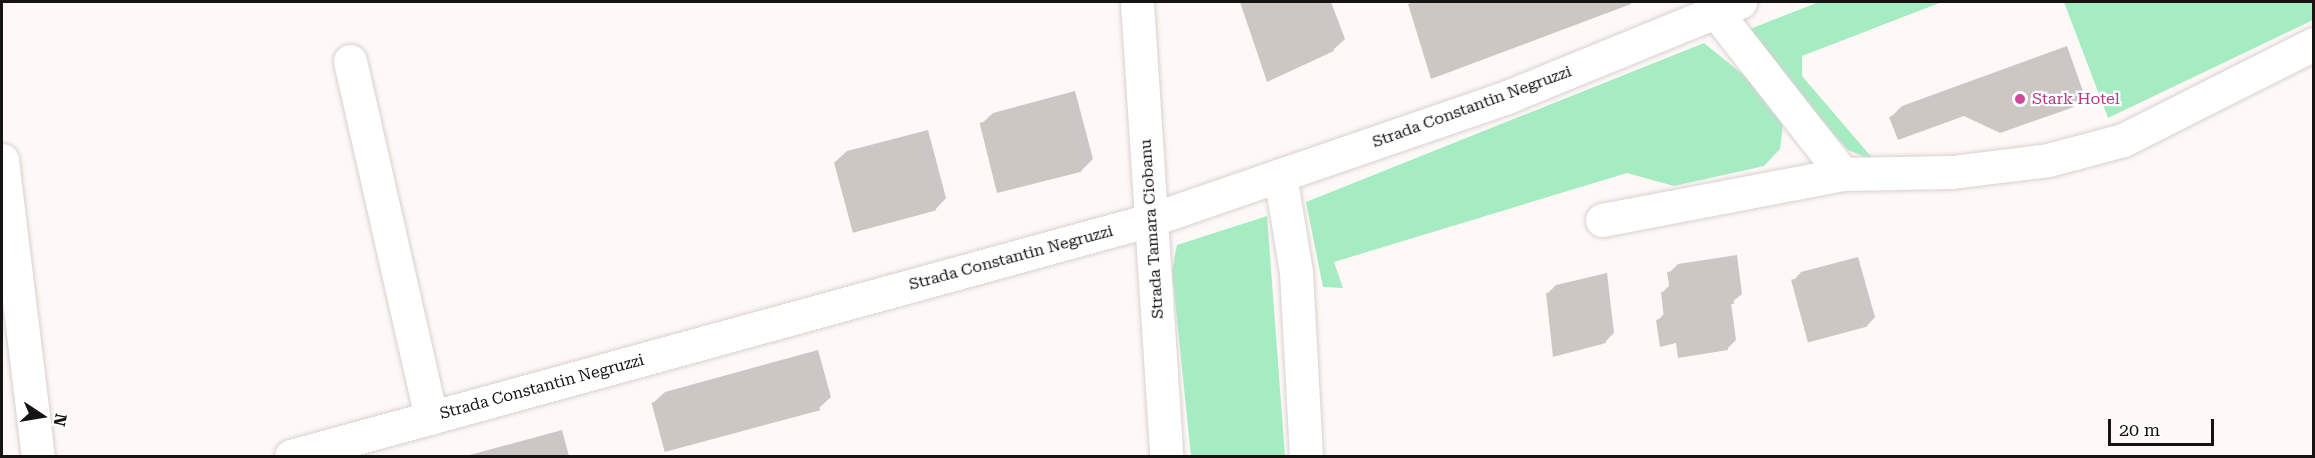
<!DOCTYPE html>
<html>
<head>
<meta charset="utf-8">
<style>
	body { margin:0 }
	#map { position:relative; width:2315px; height:458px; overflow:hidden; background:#fef9f7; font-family:"Roboto Serif",serif }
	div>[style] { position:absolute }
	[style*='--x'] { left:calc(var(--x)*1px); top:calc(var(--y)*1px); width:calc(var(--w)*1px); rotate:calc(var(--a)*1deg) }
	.green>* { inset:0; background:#a6ecc3 }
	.shadow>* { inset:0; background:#0003 }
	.building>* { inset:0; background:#cdc7c4; transform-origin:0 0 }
	.roads { filter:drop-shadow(0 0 2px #d7d1cf) drop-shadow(0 0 2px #d7d1cf) }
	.minor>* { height:33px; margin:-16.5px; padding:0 16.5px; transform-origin:16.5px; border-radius:16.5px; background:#fff }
	.dots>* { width:16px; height:16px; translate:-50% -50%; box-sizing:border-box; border:3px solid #fff; border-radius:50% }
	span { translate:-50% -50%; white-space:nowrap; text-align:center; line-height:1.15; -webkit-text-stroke:4.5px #fff; paint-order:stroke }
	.hotel-label { font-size:16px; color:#b23c85 }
	.left { translate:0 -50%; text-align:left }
	.street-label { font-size:16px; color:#161413 }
	.frame { position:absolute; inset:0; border:3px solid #161413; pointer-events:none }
	.north { position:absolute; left:12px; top:386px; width:60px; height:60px; -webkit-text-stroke:4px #fff; paint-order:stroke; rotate:102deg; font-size:16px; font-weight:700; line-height:24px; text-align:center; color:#161413 }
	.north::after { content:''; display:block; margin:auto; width:21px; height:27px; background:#161413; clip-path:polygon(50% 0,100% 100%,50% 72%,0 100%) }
	.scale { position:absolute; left:2108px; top:419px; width:106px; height:27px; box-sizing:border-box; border:3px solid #161413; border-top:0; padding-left:8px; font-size:18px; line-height:21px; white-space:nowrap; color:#161413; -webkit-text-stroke:4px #fff; paint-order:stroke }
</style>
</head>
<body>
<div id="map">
	<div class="green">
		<i style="clip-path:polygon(1819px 2px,1942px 2px,1802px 56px,1802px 76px,1875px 161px,1848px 150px,1742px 32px)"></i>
		<i style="clip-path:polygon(2064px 2px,2313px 2px,2313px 20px,2108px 118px)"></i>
		<i style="clip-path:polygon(1704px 43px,1756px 85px,1783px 125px,1780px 149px,1764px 166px,1674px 186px,1627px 173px,1334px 262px,1343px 288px,1323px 287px,1306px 202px)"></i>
		<i style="clip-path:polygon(1267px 216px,1285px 456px,1191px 456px,1172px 271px,1177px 245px)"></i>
	</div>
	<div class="shadow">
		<i style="clip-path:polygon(999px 2px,1022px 2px,999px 3px)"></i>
		<i style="clip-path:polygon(1241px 2px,1331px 2px,1345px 39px,1333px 50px,1268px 80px)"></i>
		<i style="clip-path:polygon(1412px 2px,1632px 2px,1410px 4px)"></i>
		<i style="clip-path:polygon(2067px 46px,2084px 94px,2073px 106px,1891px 117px,1902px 106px)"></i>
		<i style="clip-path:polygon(1075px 91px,1093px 159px,1081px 171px,981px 124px,993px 113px)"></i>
		<i style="clip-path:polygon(928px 130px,946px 198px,935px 210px,835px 162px,847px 151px)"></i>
		<i style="clip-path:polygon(1737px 255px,1742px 294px,1731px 303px,1736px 340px,1727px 349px,1677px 342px,1658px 320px,1665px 313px,1662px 293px,1670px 285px,1669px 273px,1678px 264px)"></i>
		<i style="clip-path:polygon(1858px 257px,1875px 317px,1867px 326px,1793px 281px,1801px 272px)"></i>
		<i style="clip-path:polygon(1607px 273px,1614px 333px,1605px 342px,1547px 294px,1556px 285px)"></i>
		<i style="clip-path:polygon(818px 350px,831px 397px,819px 408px,653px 403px,665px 392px)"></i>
		<i style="clip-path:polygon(562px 430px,569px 456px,466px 456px)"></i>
	</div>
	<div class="building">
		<i style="clip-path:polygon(1240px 2px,1315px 2px,1334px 51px,1267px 82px)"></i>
		<i style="clip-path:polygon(1414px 2px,1631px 2px,1631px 4px,1431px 79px,1408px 4px)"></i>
		<i style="clip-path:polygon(2056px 57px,2074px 107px,2000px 133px,1964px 116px,1898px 140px,1889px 117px)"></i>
		<i style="left:1064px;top:102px;width:72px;height:87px;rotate:76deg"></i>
		<i style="left:917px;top:140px;width:73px;height:86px;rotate:75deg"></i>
		<i style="clip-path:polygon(1728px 263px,1734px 304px,1722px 305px,1728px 350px,1678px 358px,1676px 343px,1660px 347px,1656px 320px,1664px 318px,1661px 292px,1670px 291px,1667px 272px)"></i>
		<i style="left:1850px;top:264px;width:65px;height:61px;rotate:75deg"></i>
		<i style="clip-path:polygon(1599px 281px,1606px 343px,1553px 357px,1546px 293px)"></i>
		<i style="left:807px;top:361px;width:51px;height:161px;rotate:75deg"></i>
		<i style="clip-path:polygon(551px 441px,555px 456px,496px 456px)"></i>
	</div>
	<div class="roads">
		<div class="minor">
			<i style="--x:1137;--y:2;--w:455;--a:86.3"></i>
			<i style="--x:1715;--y:11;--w:207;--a:51.9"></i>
			<i style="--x:350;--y:61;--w:366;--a:77.2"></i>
			<i style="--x:2;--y:160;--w:298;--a:83.1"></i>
			<i style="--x:1280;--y:175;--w:98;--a:80.6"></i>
			<i style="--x:1296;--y:272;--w:184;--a:86.9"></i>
			<i style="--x:1602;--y:220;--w:245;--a:-10.8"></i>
			<i style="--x:1843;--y:174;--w:109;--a:-1.1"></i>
			<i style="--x:1952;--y:172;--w:97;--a:-7.1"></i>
			<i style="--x:2048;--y:160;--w:78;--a:-14.9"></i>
			<i style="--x:2123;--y:140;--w:214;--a:-26.7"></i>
			<i style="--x:291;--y:456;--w:891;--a:-15.36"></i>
			<i style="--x:1150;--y:220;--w:378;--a:-19"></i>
			<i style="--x:1507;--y:97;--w:252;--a:-22.2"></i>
		</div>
	</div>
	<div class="dots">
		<i style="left:2020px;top:99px;background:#d1479c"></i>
	</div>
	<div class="hotel-label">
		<span class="left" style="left:2032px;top:99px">Stark Hotel</span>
	</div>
	<div class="street-label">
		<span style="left:1472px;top:107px;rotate:-20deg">Strada Constantin Negruzzi</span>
		<span style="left:1152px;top:229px;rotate:-94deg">Strada Tamara Ciobanu</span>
		<span style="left:1011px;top:258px;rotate:-15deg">Strada Constantin Negruzzi</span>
		<span style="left:542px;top:387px;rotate:-15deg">Strada Constantin Negruzzi</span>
	</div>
	<div class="frame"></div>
	<div class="north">N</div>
	<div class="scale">20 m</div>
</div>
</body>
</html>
